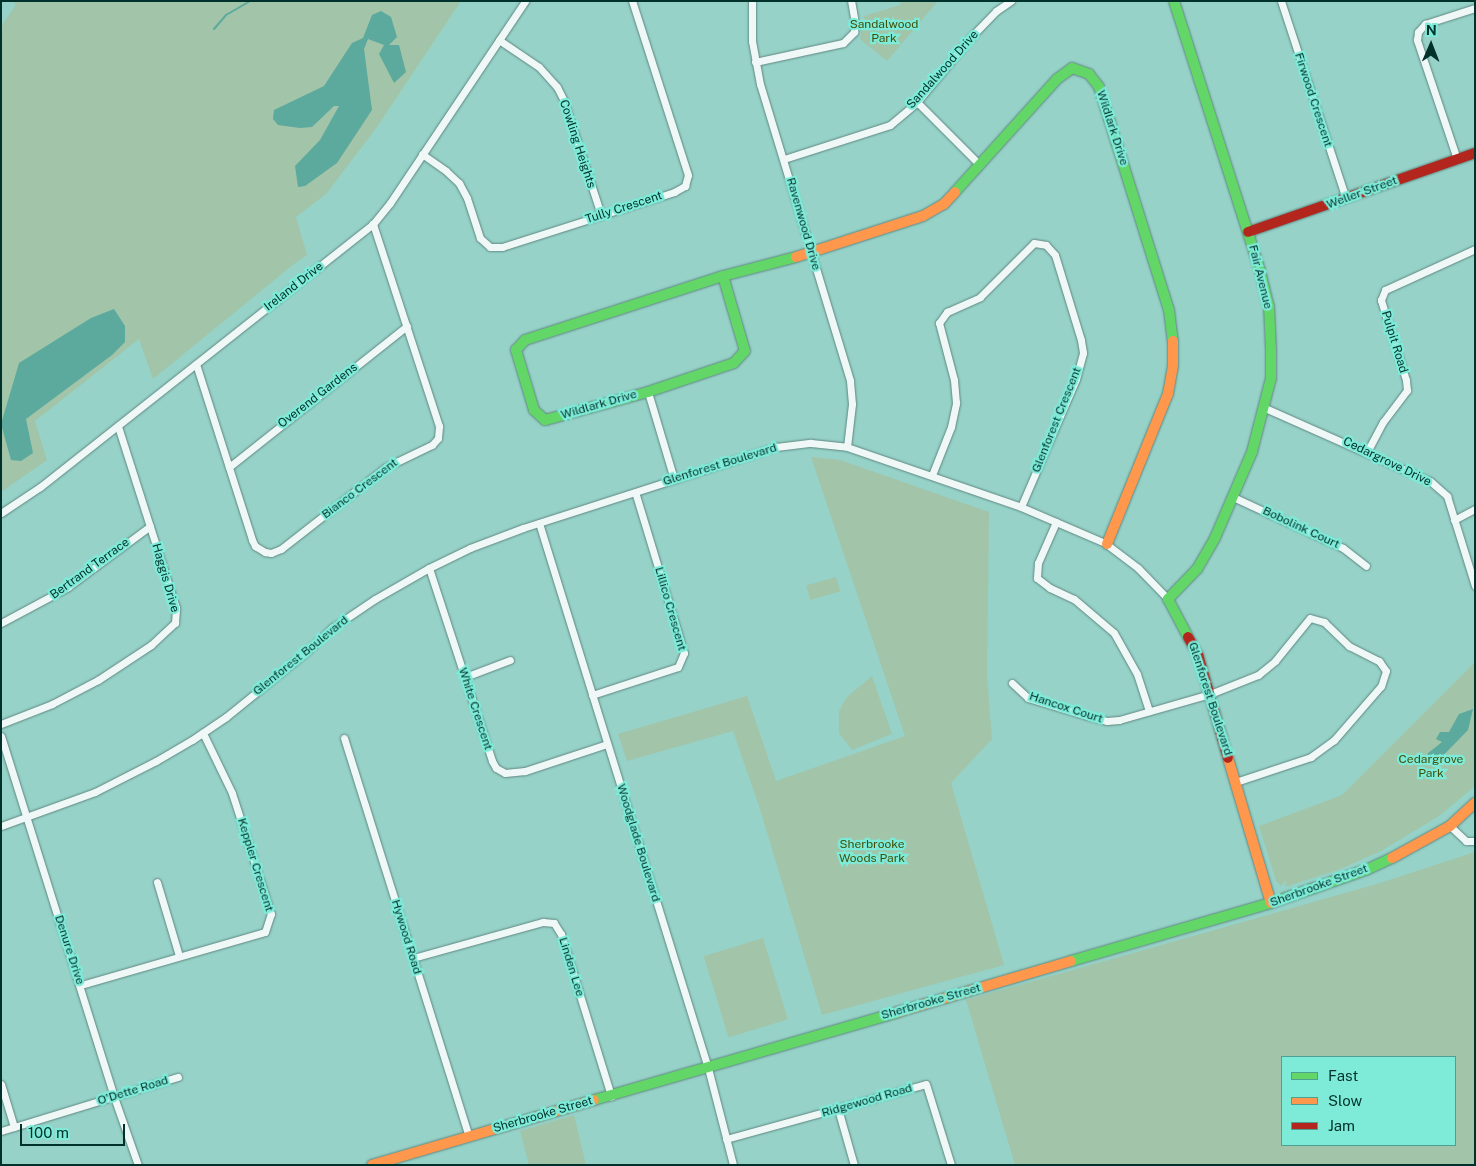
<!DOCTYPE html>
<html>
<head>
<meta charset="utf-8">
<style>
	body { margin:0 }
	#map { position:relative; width:1476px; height:1166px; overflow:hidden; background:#96d2c8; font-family:"Public Sans",sans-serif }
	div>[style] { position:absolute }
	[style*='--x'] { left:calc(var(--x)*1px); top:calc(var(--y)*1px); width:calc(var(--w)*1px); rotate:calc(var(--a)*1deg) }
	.green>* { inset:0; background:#a2c4a9; transform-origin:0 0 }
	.water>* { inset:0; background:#5ca99d }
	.stream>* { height:2px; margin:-1px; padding:0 1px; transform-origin:1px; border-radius:1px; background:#5ca99d }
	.roads { filter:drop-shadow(0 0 1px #608780) drop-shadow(0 0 1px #608780) }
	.street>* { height:7px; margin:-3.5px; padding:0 3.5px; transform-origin:3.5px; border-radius:3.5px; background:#eff8f7 }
	.fast>* { height:10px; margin:-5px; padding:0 5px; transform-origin:5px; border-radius:5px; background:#63d668 }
	.slow>* { height:10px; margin:-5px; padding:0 5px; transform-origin:5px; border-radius:5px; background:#ff974d }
	.jam>* { height:10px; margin:-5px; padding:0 5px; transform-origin:5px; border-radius:5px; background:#b3261e }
	span { translate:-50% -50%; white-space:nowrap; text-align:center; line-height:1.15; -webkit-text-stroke:4.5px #7eebd9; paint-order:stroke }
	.park-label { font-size:12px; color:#404f08 }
	.street-label { font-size:12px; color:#00312a }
	.frame { position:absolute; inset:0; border:2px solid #00312a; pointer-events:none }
	.legend { position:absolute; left:1281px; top:1056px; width:175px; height:90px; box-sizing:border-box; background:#7eebd9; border:1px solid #4ca193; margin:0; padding:6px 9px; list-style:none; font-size:15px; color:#00312a }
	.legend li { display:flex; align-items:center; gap:10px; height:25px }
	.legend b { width:25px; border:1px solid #4ca193 }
	.north { position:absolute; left:1406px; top:20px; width:50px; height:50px; -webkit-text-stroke:4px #7eebd9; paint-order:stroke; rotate:1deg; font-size:14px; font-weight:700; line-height:20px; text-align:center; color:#00312a }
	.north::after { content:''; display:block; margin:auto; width:18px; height:22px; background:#00312a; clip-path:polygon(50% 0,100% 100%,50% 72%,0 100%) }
	.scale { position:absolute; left:20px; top:1124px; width:105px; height:22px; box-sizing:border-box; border:2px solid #00312a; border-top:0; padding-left:6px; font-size:15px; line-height:18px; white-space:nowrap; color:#00312a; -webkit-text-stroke:4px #7eebd9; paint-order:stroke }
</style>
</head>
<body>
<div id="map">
	<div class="green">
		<i style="clip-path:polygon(14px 1px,461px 1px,377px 127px,326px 194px,296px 217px,307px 255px,294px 264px,153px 379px,139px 339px,35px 421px,47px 460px,1px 492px,1px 27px,15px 6px)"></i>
		<i style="clip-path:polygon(901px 1px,938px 1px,887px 61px,860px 39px,864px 16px,900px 5px)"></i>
		<i style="clip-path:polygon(811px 457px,840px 460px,989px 512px,987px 677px,992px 739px,951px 783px,1004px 965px,822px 1015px,760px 809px,733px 731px,627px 761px,618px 734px,747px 696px,776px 781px,905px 736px)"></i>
		<i style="left:836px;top:577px;width:15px;height:31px;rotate:74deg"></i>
		<i style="clip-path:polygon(1475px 662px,1475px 786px,1439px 816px,1381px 851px,1338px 870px,1285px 887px,1286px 880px,1281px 886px,1276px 881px,1259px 826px,1342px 795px)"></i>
		<i style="clip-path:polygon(872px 676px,892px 734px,852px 750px,839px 733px,839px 711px,847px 697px)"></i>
		<i style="clip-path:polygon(evenodd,1475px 852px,1475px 1165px,1015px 1165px,966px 1000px,1377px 884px,1475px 852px,1282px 1057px,1455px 1057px,1455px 1145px,1282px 1145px,1282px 1057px)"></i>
		<i style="left:763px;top:938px;width:85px;height:62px;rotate:73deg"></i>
		<i style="clip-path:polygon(574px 1115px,586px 1165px,529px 1165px,520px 1131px)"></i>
	</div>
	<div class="water">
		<i style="clip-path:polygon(381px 11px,391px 17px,397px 37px,389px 45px,399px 45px,406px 72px,394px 83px,379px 54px,384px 45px,368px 39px,364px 49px,372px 110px,337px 163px,305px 186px,298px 187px,295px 166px,320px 140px,339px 106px,334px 106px,312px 127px,300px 128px,278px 125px,273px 119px,274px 110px,324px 86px,352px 43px,363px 38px,372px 15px)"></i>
		<i style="clip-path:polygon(114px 309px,125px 326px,125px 342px,112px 355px,26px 419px,33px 453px,21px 461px,11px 460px,1px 424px,19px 363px,91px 318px)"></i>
		<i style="clip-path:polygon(1473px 709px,1468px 730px,1433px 766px,1427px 754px,1442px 742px,1436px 739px,1440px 732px,1449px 732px,1459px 714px)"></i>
	</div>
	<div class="stream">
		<i style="--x:214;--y:29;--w:18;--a:-49"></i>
		<i style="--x:226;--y:15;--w:28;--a:-30"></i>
	</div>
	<div class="roads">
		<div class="street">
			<i style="--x:752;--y:1;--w:40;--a:90"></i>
			<i style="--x:752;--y:41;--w:44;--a:79.5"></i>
			<i style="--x:760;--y:84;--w:310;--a:73.1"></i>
			<i style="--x:850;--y:381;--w:23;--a:85"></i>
			<i style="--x:852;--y:404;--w:43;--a:96.6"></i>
			<i style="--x:1281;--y:1;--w:208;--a:71.8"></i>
			<i style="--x:499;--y:40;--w:48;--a:34"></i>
			<i style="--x:539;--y:67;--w:27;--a:48"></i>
			<i style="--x:557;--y:87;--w:16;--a:63"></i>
			<i style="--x:564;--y:101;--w:120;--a:72"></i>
			<i style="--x:755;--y:62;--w:90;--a:-12.2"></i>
			<i style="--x:843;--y:43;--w:16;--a:-45"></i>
			<i style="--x:854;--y:32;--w:9;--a:-84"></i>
			<i style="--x:855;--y:23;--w:22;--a:-100"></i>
			<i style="--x:917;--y:102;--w:89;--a:45"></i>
			<i style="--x:422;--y:154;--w:29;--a:35"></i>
			<i style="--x:446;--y:171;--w:18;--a:43"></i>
			<i style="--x:459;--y:183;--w:17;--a:62"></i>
			<i style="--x:467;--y:198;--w:42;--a:72"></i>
			<i style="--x:480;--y:238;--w:13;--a:42"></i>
			<i style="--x:490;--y:247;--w:12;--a:0"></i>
			<i style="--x:502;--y:247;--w:181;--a:-17.7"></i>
			<i style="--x:674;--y:192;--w:13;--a:-29"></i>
			<i style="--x:685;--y:186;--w:11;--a:-75"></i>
			<i style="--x:688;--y:175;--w:183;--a:-107.8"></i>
			<i style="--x:784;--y:159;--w:111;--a:-17.8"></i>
			<i style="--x:890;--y:125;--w:35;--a:-40"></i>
			<i style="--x:917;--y:102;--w:85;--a:-50.3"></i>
			<i style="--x:971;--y:37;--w:36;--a:-46"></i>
			<i style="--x:996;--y:11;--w:18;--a:-34"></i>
			<i style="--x:1457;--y:159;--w:126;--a:-108.6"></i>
			<i style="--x:1417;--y:40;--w:8;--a:-83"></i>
			<i style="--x:1418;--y:32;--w:11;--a:-49"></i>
			<i style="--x:1425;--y:24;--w:52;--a:-17.7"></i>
			<i style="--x:196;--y:364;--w:185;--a:72.3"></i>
			<i style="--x:252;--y:540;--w:7;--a:63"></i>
			<i style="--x:255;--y:546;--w:12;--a:31"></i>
			<i style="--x:265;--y:552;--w:6;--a:9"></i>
			<i style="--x:271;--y:553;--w:11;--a:-22"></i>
			<i style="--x:281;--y:549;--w:133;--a:-38"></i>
			<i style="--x:386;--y:467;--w:51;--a:-25.6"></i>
			<i style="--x:432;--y:445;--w:9;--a:-49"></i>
			<i style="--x:438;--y:438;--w:12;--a:-85"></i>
			<i style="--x:439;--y:426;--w:213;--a:-108.1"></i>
			<i style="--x:648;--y:392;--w:91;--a:73.4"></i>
			<i style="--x:1265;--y:408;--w:180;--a:23.9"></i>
			<i style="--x:1430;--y:481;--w:23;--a:41"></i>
			<i style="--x:1447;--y:496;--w:94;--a:72.7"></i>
			<i style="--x:1367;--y:452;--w:34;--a:-62"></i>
			<i style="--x:1383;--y:422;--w:40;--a:-53"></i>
			<i style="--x:1407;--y:390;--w:10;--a:-96"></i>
			<i style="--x:1406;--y:380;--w:84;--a:-107.4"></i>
			<i style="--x:1381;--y:300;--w:11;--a:-68"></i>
			<i style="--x:1385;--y:290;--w:99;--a:-24.5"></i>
			<i style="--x:229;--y:467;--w:227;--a:-38.4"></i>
			<i style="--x:932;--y:475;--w:52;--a:-68.4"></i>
			<i style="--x:951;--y:427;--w:25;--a:-78"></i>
			<i style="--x:956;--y:403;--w:23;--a:-95"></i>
			<i style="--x:954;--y:380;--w:59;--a:-104.7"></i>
			<i style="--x:939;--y:323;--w:14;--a:-54"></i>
			<i style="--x:947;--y:312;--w:36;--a:-24"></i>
			<i style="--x:980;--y:297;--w:76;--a:-45"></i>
			<i style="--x:1034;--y:243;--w:12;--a:9"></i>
			<i style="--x:1046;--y:245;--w:13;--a:48"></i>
			<i style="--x:1055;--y:255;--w:89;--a:73"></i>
			<i style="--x:1081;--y:340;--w:13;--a:81"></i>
			<i style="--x:1083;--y:353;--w:27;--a:105"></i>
			<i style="--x:1076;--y:379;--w:139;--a:113.3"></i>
			<i style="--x:1233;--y:497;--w:121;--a:24.9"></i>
			<i style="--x:1343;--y:548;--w:29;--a:38"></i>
			<i style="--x:1;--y:513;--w:47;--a:-33.7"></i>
			<i style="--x:40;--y:487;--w:424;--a:-38.3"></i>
			<i style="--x:373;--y:224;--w:27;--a:-51"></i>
			<i style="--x:390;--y:203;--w:243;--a:-56.2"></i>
			<i style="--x:1454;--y:520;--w:24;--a:-28"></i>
			<i style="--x:1056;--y:522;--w:45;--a:113.7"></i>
			<i style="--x:1038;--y:563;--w:15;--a:94"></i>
			<i style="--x:1037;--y:578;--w:16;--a:38"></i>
			<i style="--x:1050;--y:588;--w:26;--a:25"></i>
			<i style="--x:1074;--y:599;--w:52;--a:40.4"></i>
			<i style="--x:1114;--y:633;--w:47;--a:60.7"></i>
			<i style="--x:1137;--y:674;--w:39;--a:72"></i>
			<i style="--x:539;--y:523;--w:571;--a:72.77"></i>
			<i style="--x:708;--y:1068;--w:100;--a:75.5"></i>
			<i style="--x:429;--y:568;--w:203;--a:71.9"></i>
			<i style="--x:492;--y:761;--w:8;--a:60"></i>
			<i style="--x:496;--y:768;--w:10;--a:29"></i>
			<i style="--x:505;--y:773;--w:20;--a:-6"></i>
			<i style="--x:525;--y:771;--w:86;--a:-18.2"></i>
			<i style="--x:1;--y:623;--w:76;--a:-28.2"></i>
			<i style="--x:68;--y:587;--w:102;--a:-36.6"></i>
			<i style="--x:465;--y:677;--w:48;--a:-20.7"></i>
			<i style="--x:1012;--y:683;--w:22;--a:43"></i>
			<i style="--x:1028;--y:698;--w:66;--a:16.8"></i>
			<i style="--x:1091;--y:717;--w:16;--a:14"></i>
			<i style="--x:1107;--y:721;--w:12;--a:-5"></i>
			<i style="--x:1119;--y:720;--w:95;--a:-15.9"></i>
			<i style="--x:1210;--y:694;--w:52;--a:-21.6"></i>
			<i style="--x:1258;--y:675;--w:22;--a:-39"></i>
			<i style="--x:1275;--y:661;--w:55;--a:-50.9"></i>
			<i style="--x:1310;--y:618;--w:15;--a:16"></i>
			<i style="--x:1324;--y:622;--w:35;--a:44"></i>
			<i style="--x:1349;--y:646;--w:34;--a:27"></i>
			<i style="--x:1379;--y:661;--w:12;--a:55"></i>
			<i style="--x:1386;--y:671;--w:16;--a:108"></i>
			<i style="--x:1381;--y:686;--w:72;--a:131"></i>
			<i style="--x:1334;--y:740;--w:29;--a:144"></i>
			<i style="--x:1311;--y:757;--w:79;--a:161.6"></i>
			<i style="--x:592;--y:695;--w:90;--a:-18"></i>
			<i style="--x:678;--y:667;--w:15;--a:-67"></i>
			<i style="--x:684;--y:653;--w:168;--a:-106.9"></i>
			<i style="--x:1;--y:724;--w:55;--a:-21.4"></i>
			<i style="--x:52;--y:704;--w:52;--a:-27.6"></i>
			<i style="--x:98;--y:680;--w:64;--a:-33.4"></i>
			<i style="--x:151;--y:645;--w:33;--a:-43"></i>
			<i style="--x:175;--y:623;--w:15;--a:-86"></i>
			<i style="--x:176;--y:608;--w:191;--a:-107.7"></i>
			<i style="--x:1;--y:736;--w:378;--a:72.6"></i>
			<i style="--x:114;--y:1097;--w:72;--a:70.6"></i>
			<i style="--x:344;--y:738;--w:417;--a:72.6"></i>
			<i style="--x:1;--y:826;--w:100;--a:-19.9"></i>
			<i style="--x:95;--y:792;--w:68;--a:-26.9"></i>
			<i style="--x:156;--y:761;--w:42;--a:-30.3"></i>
			<i style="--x:192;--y:740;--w:41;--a:-34.1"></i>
			<i style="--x:226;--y:717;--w:102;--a:-39"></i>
			<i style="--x:305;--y:653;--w:37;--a:-43"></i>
			<i style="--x:332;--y:628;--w:52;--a:-34"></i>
			<i style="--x:375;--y:599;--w:62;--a:-29.9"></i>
			<i style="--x:429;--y:568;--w:46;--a:-26"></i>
			<i style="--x:470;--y:548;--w:57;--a:-20.7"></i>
			<i style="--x:523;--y:528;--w:266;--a:-17.8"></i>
			<i style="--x:776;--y:447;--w:35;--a:-7"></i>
			<i style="--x:811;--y:443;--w:36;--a:6"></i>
			<i style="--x:847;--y:447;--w:184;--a:19"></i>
			<i style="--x:1021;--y:507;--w:91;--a:23.2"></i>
			<i style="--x:1105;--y:543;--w:41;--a:37.1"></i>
			<i style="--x:1138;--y:568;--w:43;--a:45.9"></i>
			<i style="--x:1450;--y:826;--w:22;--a:43"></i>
			<i style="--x:1466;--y:841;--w:9;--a:0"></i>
			<i style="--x:157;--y:882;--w:77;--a:73.4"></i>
			<i style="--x:413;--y:958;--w:135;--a:-15.5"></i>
			<i style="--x:543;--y:922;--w:11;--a:5"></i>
			<i style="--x:554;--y:923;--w:13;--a:58"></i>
			<i style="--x:561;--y:934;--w:170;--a:72.8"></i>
			<i style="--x:81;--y:985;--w:191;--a:-16.1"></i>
			<i style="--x:265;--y:932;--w:19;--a:-72"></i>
			<i style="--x:271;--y:914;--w:127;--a:-107.9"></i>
			<i style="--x:232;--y:793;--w:67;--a:-115.8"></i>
			<i style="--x:1;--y:1084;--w:45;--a:73.2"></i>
			<i style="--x:838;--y:1109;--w:58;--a:74.1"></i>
			<i style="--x:1;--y:1131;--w:185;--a:-17"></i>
			<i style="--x:726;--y:1139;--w:207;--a:-15.4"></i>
			<i style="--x:926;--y:1084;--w:85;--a:72.8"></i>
		</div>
		<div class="fast">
			<i style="--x:1174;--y:1;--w:283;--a:72.3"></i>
			<i style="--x:1260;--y:271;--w:36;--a:76"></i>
			<i style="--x:1269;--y:306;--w:44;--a:87.4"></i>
			<i style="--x:1271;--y:350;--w:28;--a:90"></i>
			<i style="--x:1271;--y:378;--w:76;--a:104.4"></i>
			<i style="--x:1252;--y:452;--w:94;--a:113.3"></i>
			<i style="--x:1215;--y:538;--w:36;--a:120"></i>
			<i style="--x:1197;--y:569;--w:42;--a:134"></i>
			<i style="--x:1168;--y:599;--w:43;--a:62.2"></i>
			<i style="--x:955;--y:192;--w:152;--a:-47.9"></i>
			<i style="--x:1057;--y:79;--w:19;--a:-36"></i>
			<i style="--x:1072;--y:68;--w:18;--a:19"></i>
			<i style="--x:1089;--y:74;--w:16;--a:52"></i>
			<i style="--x:1099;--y:87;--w:234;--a:72.6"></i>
			<i style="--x:1169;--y:310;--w:31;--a:83"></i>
			<i style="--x:723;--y:276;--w:78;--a:73.7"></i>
			<i style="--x:745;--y:351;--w:16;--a:133"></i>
			<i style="--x:734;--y:363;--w:91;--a:161.4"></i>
			<i style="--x:648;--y:392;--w:107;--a:164.8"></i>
			<i style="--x:545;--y:420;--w:15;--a:-138"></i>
			<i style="--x:534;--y:410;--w:63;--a:-106.7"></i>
			<i style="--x:516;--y:350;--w:13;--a:-48"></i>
			<i style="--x:525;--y:340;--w:208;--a:-17.9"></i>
			<i style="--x:723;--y:276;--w:75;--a:-14.6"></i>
			<i style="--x:1071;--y:961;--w:208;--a:-16.2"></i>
			<i style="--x:1271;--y:903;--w:101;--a:-19.2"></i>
			<i style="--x:1366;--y:870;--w:29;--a:-25"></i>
			<i style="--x:594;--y:1100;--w:316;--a:-16.1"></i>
		</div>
		<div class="slow">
			<i style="--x:796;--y:257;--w:133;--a:-17.9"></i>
			<i style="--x:923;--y:216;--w:24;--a:-30"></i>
			<i style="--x:944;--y:204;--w:16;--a:-47"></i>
			<i style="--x:1107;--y:544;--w:162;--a:-67.9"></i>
			<i style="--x:1168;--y:394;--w:29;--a:-80"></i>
			<i style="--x:1173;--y:365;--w:24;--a:-90"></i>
			<i style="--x:1228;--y:758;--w:151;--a:73.5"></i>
			<i style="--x:1392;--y:858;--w:66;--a:-28.9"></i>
			<i style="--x:1450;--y:826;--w:34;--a:-43"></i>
			<i style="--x:898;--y:1012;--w:180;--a:-16.4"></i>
			<i style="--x:372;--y:1165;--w:231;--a:-16.3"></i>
		</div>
		<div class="jam">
			<i style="--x:1248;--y:232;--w:240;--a:-19.2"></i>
			<i style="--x:1188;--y:637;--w:21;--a:61"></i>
			<i style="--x:1198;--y:655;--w:107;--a:73.8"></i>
		</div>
	</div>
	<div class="park-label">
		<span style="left:884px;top:32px">Sandalwood<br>Park</span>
		<span style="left:1431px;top:767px">Cedargrove<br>Park</span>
		<span style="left:872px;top:852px">Sherbrooke<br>Woods Park</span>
	</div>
	<div class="street-label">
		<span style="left:943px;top:70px;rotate:-48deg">Sandalwood Drive</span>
		<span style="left:1313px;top:100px;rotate:72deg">Firwood Crescent</span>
		<span style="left:1112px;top:128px;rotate:72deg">Wildlark Drive</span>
		<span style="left:577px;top:144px;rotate:72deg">Cowling Heights</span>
		<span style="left:1362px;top:193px;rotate:-20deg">Weller Street</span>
		<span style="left:624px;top:208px;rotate:-18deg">Tully Crescent</span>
		<span style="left:803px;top:224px;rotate:74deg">Ravenwood Drive</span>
		<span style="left:1260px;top:277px;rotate:76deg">Fair Avenue</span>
		<span style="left:294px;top:287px;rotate:-38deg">Ireland Drive</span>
		<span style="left:1394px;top:342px;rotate:73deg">Pulpit Road</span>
		<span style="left:318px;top:396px;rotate:-38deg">Overend Gardens</span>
		<span style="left:599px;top:405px;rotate:-16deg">Wildlark Drive</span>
		<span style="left:1057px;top:420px;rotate:-68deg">Glenforest Crescent</span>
		<span style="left:1387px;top:462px;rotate:26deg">Cedargrove Drive</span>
		<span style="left:720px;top:465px;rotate:-17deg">Glenforest Boulevard</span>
		<span style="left:360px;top:489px;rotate:-37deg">Bianco Crescent</span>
		<span style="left:1301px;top:528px;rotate:25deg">Bobolink Court</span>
		<span style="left:90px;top:569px;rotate:-36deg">Bertrand Terrace</span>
		<span style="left:165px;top:578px;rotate:74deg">Haggis Drive</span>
		<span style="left:670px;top:609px;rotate:74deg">Lillico Crescent</span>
		<span style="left:301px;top:656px;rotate:-39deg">Glenforest Boulevard</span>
		<span style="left:1210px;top:699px;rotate:72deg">Glenforest Boulevard</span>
		<span style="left:1066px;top:708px;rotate:18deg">Hancox Court</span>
		<span style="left:475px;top:709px;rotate:72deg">White Crescent</span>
		<span style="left:638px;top:843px;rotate:73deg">Woodglade Boulevard</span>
		<span style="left:255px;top:865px;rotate:73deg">Keppler Crescent</span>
		<span style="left:1319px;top:886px;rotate:-20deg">Sherbrooke Street</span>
		<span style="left:406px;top:937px;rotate:73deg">Hywood Road</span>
		<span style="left:69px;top:950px;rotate:72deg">Denure Drive</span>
		<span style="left:571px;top:967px;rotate:73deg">Linden Lee</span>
		<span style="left:931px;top:1002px;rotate:-16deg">Sherbrooke Street</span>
		<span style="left:133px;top:1091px;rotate:-17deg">O'Dette Road</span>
		<span style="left:867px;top:1101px;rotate:-16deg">Ridgewood Road</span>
		<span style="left:543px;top:1115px;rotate:-16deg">Sherbrooke Street</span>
	</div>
	<div class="frame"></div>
	<ul class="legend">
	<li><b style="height:6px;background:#63d668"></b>Fast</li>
	<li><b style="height:6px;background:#ff974d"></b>Slow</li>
	<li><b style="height:6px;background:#b3261e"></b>Jam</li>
	</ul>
	<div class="north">N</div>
	<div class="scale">100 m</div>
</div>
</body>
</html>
